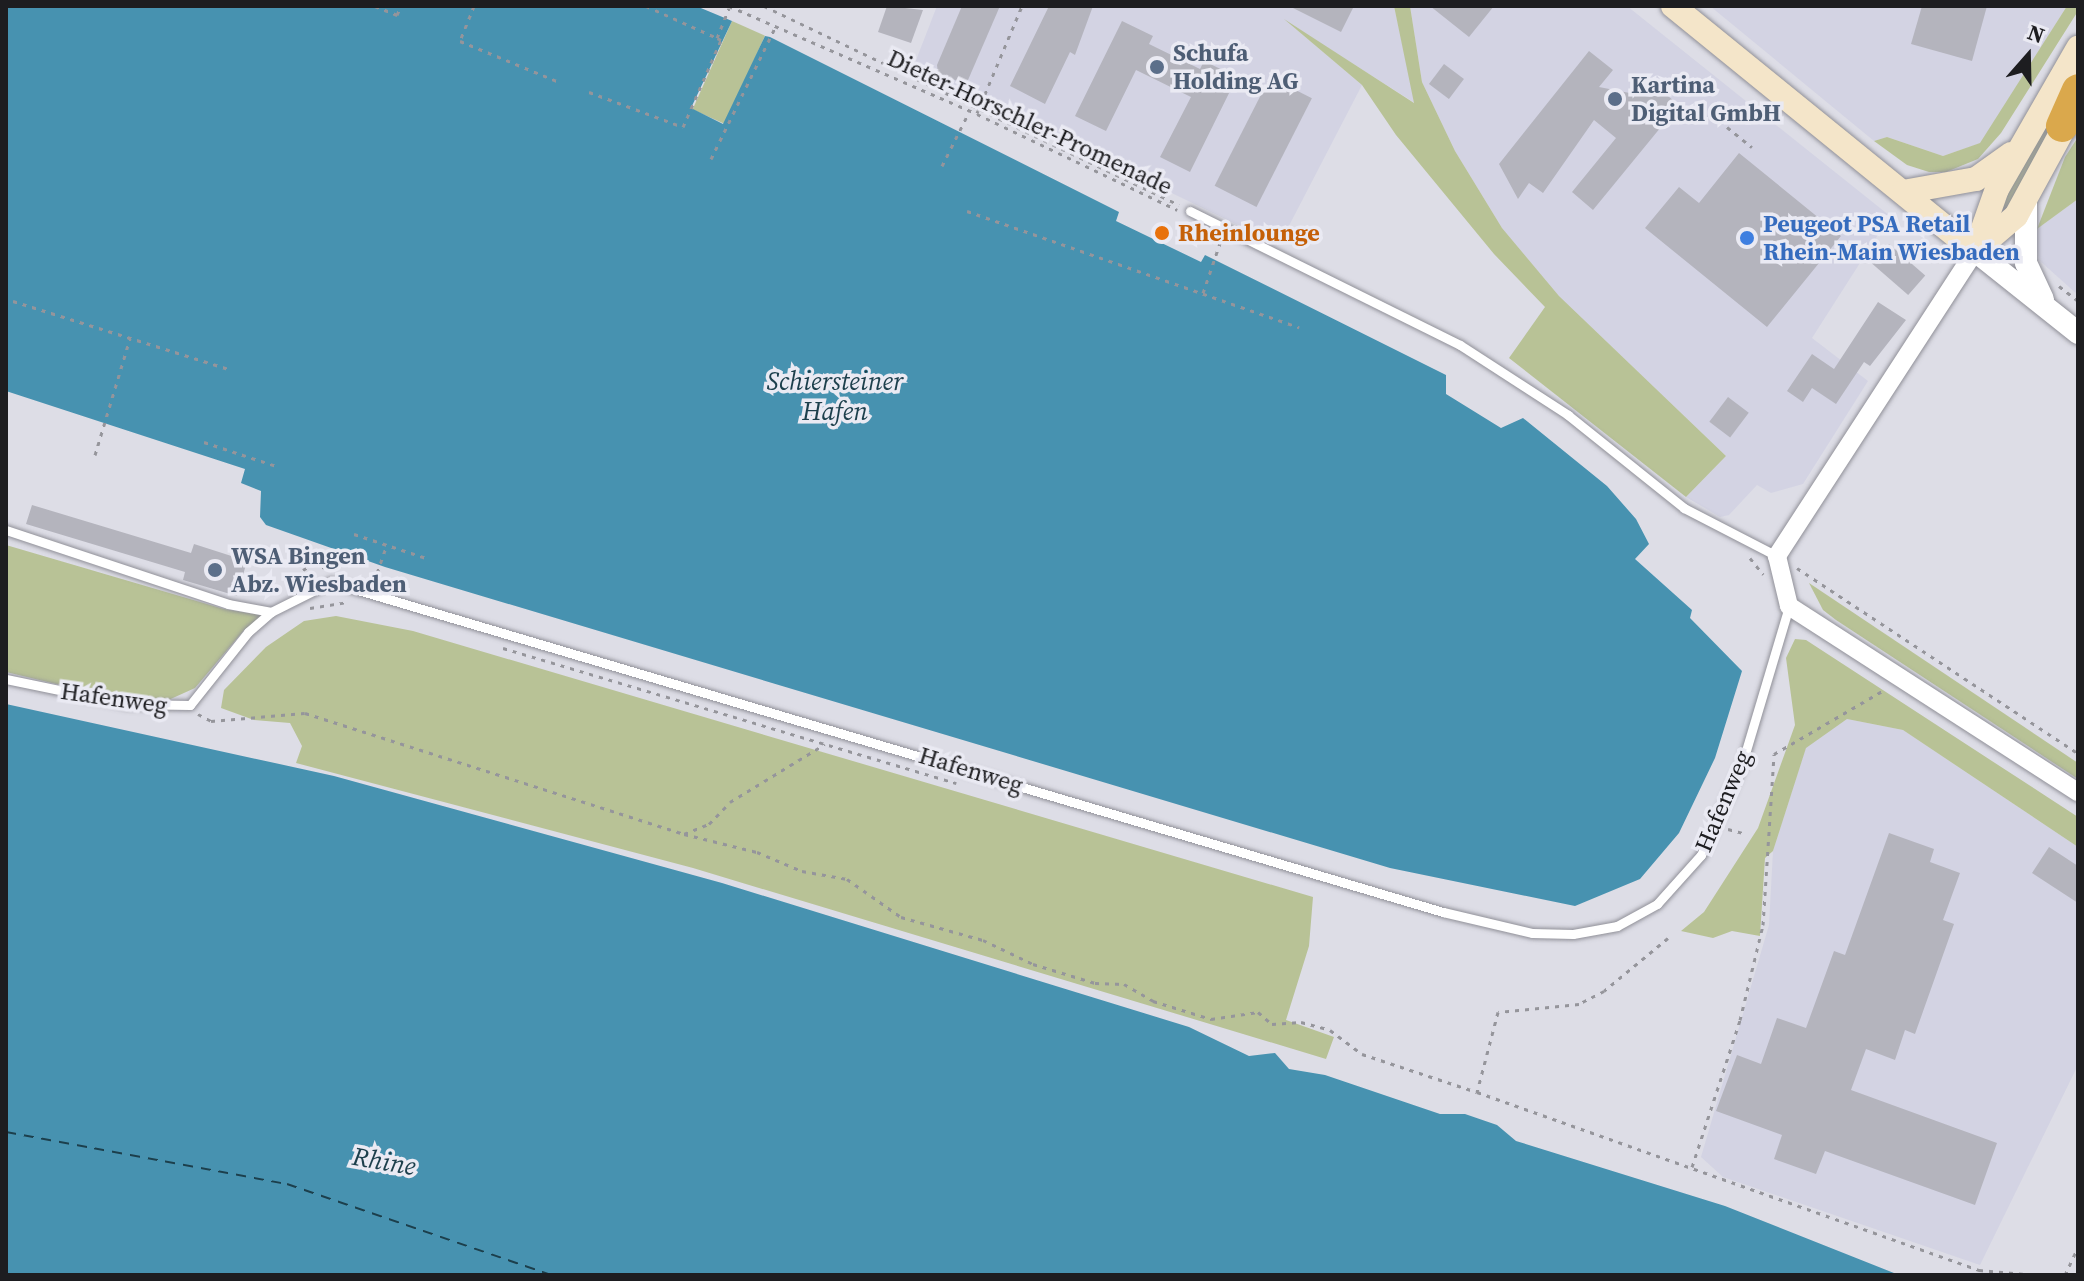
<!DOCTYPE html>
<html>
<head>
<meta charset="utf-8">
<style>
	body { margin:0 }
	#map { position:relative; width:2084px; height:1281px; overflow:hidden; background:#dddde6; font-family:"Source Serif 4",serif }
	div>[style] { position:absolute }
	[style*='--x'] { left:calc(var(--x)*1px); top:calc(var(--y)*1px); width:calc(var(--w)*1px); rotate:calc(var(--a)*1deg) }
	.built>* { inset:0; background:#d3d3e3 }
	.green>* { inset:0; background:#b8c296; transform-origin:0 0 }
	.water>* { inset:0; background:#4792b0 }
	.ferry>* { height:2px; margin-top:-1px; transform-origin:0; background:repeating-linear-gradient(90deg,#1c3f4c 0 10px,transparent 0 18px) }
	.building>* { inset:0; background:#b4b4bd; transform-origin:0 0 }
	.path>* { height:3px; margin-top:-1.5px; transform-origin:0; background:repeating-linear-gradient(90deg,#95959b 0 4px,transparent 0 10px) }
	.roads { filter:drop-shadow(0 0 2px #909098) drop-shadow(0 0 2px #909098) }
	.service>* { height:9px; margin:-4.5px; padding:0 4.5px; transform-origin:4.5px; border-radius:4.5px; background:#fff }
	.minor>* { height:18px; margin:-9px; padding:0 9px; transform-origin:9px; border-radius:9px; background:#fff }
	.tertiary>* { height:22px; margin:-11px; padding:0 11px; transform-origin:11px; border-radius:11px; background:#fff }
	.secondary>* { height:24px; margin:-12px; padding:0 12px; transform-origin:12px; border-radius:12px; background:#f4e5c9 }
	.motorway>* { height:32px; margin:-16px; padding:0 16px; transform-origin:16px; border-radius:16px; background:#daa84c }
	.dots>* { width:22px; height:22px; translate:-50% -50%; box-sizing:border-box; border:4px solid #eaeaf3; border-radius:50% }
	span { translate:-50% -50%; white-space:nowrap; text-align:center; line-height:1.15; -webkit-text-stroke:7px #eaeaf3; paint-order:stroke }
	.service-label { font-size:24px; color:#4e5e75; font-weight:700 }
	.left { translate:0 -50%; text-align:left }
	.street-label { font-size:24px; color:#1d1d20 }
	.shop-label { font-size:24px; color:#366cbe; font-weight:700 }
	.food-label { font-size:24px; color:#c56008; font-weight:700 }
	.water-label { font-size:26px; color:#1c3f4c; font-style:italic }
	.frame { position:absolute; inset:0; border:8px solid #1d1d20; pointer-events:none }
	.north { position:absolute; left:1988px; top:16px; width:80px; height:80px; -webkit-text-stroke:6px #eaeaf3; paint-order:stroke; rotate:20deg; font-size:22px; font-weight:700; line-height:32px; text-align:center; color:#1d1d20 }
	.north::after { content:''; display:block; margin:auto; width:28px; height:36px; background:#1d1d20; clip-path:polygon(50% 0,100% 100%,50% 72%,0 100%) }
</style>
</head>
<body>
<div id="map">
	<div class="built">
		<i style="clip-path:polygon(937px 6px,1394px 6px,1415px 103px,1290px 24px,1362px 85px,1279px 245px,913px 68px)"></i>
		<i style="clip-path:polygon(1410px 6px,1627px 6px,1890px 216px,1812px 338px,1868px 381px,1803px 484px,1771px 493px,1757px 485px,1729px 515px,1720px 517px,1686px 497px,1726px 456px,1559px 296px,1502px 228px,1455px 151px,1422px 82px)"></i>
		<i style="clip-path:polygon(1710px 6px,2067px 6px,1981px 143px,1943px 156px,1887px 137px,1874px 141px)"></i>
		<i style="clip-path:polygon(2078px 199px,2078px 295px,2040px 261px,2034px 242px,2037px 229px)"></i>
		<i style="clip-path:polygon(1847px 719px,1903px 730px,2078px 847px,2078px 1065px,1980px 1265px,1723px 1177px,1701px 1157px,1769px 925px,1773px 851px,1806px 747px)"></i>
	</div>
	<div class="green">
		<i style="clip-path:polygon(1394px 6px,1410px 6px,1422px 82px,1455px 151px,1502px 228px,1559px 296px,1726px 456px,1686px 497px,1509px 358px,1545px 307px,1494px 254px,1396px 135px,1362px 85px,1284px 19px,1414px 103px)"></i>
		<i style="clip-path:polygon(2067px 6px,2078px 6px,2078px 11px,2001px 133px,1978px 159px,1946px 172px,1929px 172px,1907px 165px,1874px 141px,1887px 137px,1943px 156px,1980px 143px)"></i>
		<i style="left:732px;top:21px;width:36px;height:97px;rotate:24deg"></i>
		<i style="clip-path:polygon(2077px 72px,2007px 215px,1991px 214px)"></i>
		<i style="clip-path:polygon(2078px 137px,2078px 199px,2037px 229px,2065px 157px)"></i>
		<i style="clip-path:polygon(6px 545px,224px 609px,266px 616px,245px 629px,195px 688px,164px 702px,127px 701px,6px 672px)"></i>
		<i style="clip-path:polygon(1809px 583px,2078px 763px,2078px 779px,1836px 620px,1823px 610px)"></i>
		<i style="clip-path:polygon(336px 616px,413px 631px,1313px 897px,1309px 946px,1286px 1020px,1334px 1037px,1326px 1059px,693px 868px,296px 763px,302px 746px,290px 723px,254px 720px,221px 708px,224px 690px,266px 647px,304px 621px)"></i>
		<i style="clip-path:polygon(1795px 639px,1806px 640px,2078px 817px,2078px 847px,1903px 730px,1847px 719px,1806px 748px,1773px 851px,1765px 858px,1760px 936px,1732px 931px,1713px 938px,1681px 931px,1704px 912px,1758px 828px,1795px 725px,1786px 658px)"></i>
	</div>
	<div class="water">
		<i style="clip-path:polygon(6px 6px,696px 6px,732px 21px,691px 108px,723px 124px,765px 36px,770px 37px,1119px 212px,1116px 221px,1201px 262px,1205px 255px,1446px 375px,1446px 394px,1501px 428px,1523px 418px,1607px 486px,1636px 519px,1649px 544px,1635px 559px,1692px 610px,1690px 618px,1742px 671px,1715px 758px,1679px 833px,1640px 879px,1575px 906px,1390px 868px,385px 567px,266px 525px,260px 517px,261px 491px,241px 483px,245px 469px,6px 391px)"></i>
		<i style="clip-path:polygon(6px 704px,334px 776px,722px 883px,1189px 1027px,1249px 1056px,1275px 1053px,1289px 1069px,1325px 1075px,1440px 1114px,1465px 1114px,1497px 1125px,1516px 1141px,1725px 1206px,1899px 1275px,6px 1275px)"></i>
	</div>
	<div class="ferry">
		<i style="--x:6;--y:1132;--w:286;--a:10.5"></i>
		<i style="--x:287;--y:1184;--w:280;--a:19"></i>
	</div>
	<div class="building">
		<i style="clip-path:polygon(887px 6px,923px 10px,911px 43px,878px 32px)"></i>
		<i style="clip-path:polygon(962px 6px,1000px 6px,968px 80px,962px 83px,938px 73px,937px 65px)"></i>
		<i style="clip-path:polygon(1049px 6px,1093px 6px,1075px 55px,1070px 52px,1045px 104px,1010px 86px)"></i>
		<i style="clip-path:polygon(1289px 6px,1354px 6px,1341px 32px)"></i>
		<i style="clip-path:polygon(1430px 6px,1494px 6px,1469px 37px)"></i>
		<i style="clip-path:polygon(1922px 6px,1987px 6px,1972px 61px,1911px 44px)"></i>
		<i style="clip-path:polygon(1122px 21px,1153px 36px,1149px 44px,1200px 69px,1204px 61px,1237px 77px,1190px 172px,1160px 157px,1191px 97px,1136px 70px,1106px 131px,1075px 116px)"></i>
		<i style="clip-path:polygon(1589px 51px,1613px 70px,1599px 87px,1650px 97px,1658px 88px,1679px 105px,1593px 210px,1572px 192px,1616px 138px,1594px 120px,1543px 193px,1529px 183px,1518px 199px,1499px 164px)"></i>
		<i style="left:1444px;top:64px;width:25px;height:25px;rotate:37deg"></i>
		<i style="left:1270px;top:77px;width:47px;height:122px;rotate:27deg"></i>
		<i style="clip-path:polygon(1739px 153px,1841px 236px,1767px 327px,1645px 228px,1679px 187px,1699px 203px)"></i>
		<i style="left:1889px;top:244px;width:48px;height:26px;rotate:41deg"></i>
		<i style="clip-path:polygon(1878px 302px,1906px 320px,1870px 366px,1864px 362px,1836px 404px,1812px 388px,1803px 402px,1787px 391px,1812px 354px,1834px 369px)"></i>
		<i style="left:1728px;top:397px;width:26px;height:31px;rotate:37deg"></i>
		<i style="clip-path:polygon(32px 505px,191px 553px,194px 544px,247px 561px,237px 596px,183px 580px,185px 572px,26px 524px)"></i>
		<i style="clip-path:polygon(1889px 833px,1934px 849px,1930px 862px,1960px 873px,1943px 920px,1954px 924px,1915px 1034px,1905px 1030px,1895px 1060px,1866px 1049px,1851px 1090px,1997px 1143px,1975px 1205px,1825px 1151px,1816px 1174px,1774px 1159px,1782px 1135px,1716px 1111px,1737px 1055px,1761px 1064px,1777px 1018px,1806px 1028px,1834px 951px,1845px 955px)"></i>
		<i style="clip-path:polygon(2049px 847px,2078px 866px,2078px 903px,2032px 873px)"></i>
	</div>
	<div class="path">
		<i style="--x:375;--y:6;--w:24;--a:22"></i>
		<i style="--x:397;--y:15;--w:10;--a:-66"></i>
		<i style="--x:474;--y:6;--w:38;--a:112"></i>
		<i style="--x:460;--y:41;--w:105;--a:22.4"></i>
		<i style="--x:646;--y:6;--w:76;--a:24.2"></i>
		<i style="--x:729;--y:6;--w:270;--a:23.5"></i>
		<i style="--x:977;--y:114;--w:222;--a:25.6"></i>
		<i style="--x:764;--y:6;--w:460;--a:25.6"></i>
		<i style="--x:589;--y:92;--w:100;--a:20.4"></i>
		<i style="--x:683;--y:127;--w:95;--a:-66.4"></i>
		<i style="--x:721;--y:40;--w:4;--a:-153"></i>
		<i style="--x:717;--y:38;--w:32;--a:-68"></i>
		<i style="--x:977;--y:113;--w:116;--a:-67.2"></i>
		<i style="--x:1727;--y:127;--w:32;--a:39"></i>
		<i style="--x:711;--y:159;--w:148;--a:-64"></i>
		<i style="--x:942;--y:166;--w:60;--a:-63.4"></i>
		<i style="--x:967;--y:211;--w:352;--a:19.3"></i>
		<i style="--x:2059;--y:286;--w:24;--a:38"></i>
		<i style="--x:1203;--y:293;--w:56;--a:-71.2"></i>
		<i style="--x:13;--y:301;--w:226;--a:17.5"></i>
		<i style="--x:204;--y:442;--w:79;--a:18.4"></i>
		<i style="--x:95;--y:455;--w:122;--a:-73.3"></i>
		<i style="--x:354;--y:534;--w:76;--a:18.4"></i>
		<i style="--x:1750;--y:558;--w:21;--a:51"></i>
		<i style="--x:1797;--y:568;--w:336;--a:33.4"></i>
		<i style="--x:303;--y:570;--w:12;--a:-31"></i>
		<i style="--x:313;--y:564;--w:16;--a:18"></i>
		<i style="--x:374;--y:582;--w:39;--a:-71"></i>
		<i style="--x:310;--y:608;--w:36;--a:-9"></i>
		<i style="--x:503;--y:648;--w:473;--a:16.6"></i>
		<i style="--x:198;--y:714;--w:15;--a:28"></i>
		<i style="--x:211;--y:721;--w:94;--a:-4.9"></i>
		<i style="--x:305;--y:713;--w:398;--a:17.7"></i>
		<i style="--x:684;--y:834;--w:27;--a:-22"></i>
		<i style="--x:709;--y:824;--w:30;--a:-46"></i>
		<i style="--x:730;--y:802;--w:111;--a:-31.4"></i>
		<i style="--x:1728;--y:829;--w:16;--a:15"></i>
		<i style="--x:684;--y:834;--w:75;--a:13.9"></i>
		<i style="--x:757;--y:852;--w:49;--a:22.9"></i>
		<i style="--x:802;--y:871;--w:46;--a:10.1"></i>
		<i style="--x:847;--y:879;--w:66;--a:35.1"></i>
		<i style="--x:901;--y:917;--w:85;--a:15.7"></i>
		<i style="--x:983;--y:940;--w:55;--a:25.6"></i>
		<i style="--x:1033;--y:964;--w:65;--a:17"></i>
		<i style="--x:1095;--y:983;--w:29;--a:2"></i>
		<i style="--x:1124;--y:984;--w:34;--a:30"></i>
		<i style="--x:1153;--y:1001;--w:61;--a:17.2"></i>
		<i style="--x:1211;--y:1019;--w:48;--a:-8.5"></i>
		<i style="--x:1258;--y:1012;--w:18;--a:41"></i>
		<i style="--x:1272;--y:1024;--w:29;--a:-4"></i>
		<i style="--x:1301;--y:1022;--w:30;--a:15"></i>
		<i style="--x:1330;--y:1030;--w:40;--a:37"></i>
		<i style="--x:1362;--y:1054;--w:121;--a:18.3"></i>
		<i style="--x:1668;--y:938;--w:83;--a:140.4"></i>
		<i style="--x:1604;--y:991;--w:28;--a:153"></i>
		<i style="--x:1579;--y:1004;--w:81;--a:174.4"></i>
		<i style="--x:1498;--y:1012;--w:83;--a:104.7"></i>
		<i style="--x:1477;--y:1092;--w:533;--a:19.52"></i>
		<i style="--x:1979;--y:1270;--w:57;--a:5"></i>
		<i style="--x:1692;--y:1167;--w:155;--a:-71.9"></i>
		<i style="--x:1740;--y:1020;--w:98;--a:-76.4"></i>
		<i style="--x:1763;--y:925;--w:171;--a:-86.3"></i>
		<i style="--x:1774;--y:754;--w:127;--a:-30.2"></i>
		<i style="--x:2065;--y:1275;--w:31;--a:-65"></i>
	</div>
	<div class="roads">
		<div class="service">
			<i style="--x:1190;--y:211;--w:301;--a:26.4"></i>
			<i style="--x:1460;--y:345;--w:129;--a:32.9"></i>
			<i style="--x:1568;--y:415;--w:149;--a:38.7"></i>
			<i style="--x:1684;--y:508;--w:105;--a:27.3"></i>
			<i style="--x:6;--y:530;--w:234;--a:18.4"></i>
			<i style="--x:228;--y:604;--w:44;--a:10.5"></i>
			<i style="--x:6;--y:679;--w:124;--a:11.7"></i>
			<i style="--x:127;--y:704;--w:63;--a:0.9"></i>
			<i style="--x:190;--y:705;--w:93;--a:-51.5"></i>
			<i style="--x:248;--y:632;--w:30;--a:-41"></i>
			<i style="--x:271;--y:612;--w:67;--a:-26.6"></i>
			<i style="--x:331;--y:582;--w:1160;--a:16.53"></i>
			<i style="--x:1443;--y:912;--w:91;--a:13.3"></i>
			<i style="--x:1532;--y:933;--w:41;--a:1.4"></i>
			<i style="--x:1573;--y:934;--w:45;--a:-10.3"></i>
			<i style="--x:1617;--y:926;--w:46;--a:-28.8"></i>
			<i style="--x:1657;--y:904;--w:66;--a:-48.1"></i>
			<i style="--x:1701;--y:855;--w:100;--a:-65.7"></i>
			<i style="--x:1742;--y:764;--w:165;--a:-73.4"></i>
		</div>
		<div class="minor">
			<i style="--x:1975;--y:251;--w:364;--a:123"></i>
			<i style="--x:1777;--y:556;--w:51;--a:76.5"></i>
			<i style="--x:1789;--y:606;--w:344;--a:32.8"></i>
		</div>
		<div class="tertiary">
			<i style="--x:2026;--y:201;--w:62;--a:90"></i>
			<i style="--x:2026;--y:263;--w:40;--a:65"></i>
			<i style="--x:1975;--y:251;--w:132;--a:38.5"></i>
		</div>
		<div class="secondary">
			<i style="--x:1673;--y:6;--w:389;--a:39.1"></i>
			<i style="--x:1903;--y:192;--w:74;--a:-10.1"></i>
			<i style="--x:1976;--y:179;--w:43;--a:-35.5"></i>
			<i style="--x:1975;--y:251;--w:66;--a:-70.5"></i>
			<i style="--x:1997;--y:189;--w:163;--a:-60.1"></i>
			<i style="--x:1975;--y:251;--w:54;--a:-40.5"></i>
			<i style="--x:2016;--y:216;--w:115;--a:-61.4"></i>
		</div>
		<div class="motorway">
			<i style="--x:2062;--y:126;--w:39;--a:-66"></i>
		</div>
	</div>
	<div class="dots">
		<i style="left:1157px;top:67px;background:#5c6f8a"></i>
		<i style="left:1615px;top:99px;background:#5c6f8a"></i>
		<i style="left:1162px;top:233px;background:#e8710a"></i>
		<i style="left:1747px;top:238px;background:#3f7fe0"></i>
		<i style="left:215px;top:570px;background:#5c6f8a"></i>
	</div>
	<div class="service-label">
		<span class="left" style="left:1173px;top:67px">Schufa<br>Holding AG</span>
		<span class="left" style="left:1631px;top:99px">Kartina<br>Digital GmbH</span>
		<span class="left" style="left:231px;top:570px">WSA Bingen<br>Abz. Wiesbaden</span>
	</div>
	<div class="street-label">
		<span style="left:1030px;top:122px;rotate:25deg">Dieter-Horschler-Promenade</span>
		<span style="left:114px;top:698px;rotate:8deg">Hafenweg</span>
		<span style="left:971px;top:770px;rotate:17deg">Hafenweg</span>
		<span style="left:1723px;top:801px;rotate:-67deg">Hafenweg</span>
	</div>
	<div class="shop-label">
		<span class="left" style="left:1763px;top:238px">Peugeot PSA Retail<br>Rhein-Main Wiesbaden</span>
	</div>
	<div class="food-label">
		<span class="left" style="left:1178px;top:233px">Rheinlounge</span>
	</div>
	<div class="water-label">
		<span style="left:835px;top:397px">Schiersteiner<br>Hafen</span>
		<span style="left:384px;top:1162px;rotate:10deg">Rhine</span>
	</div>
	<div class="frame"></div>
	<div class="north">N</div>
</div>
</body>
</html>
